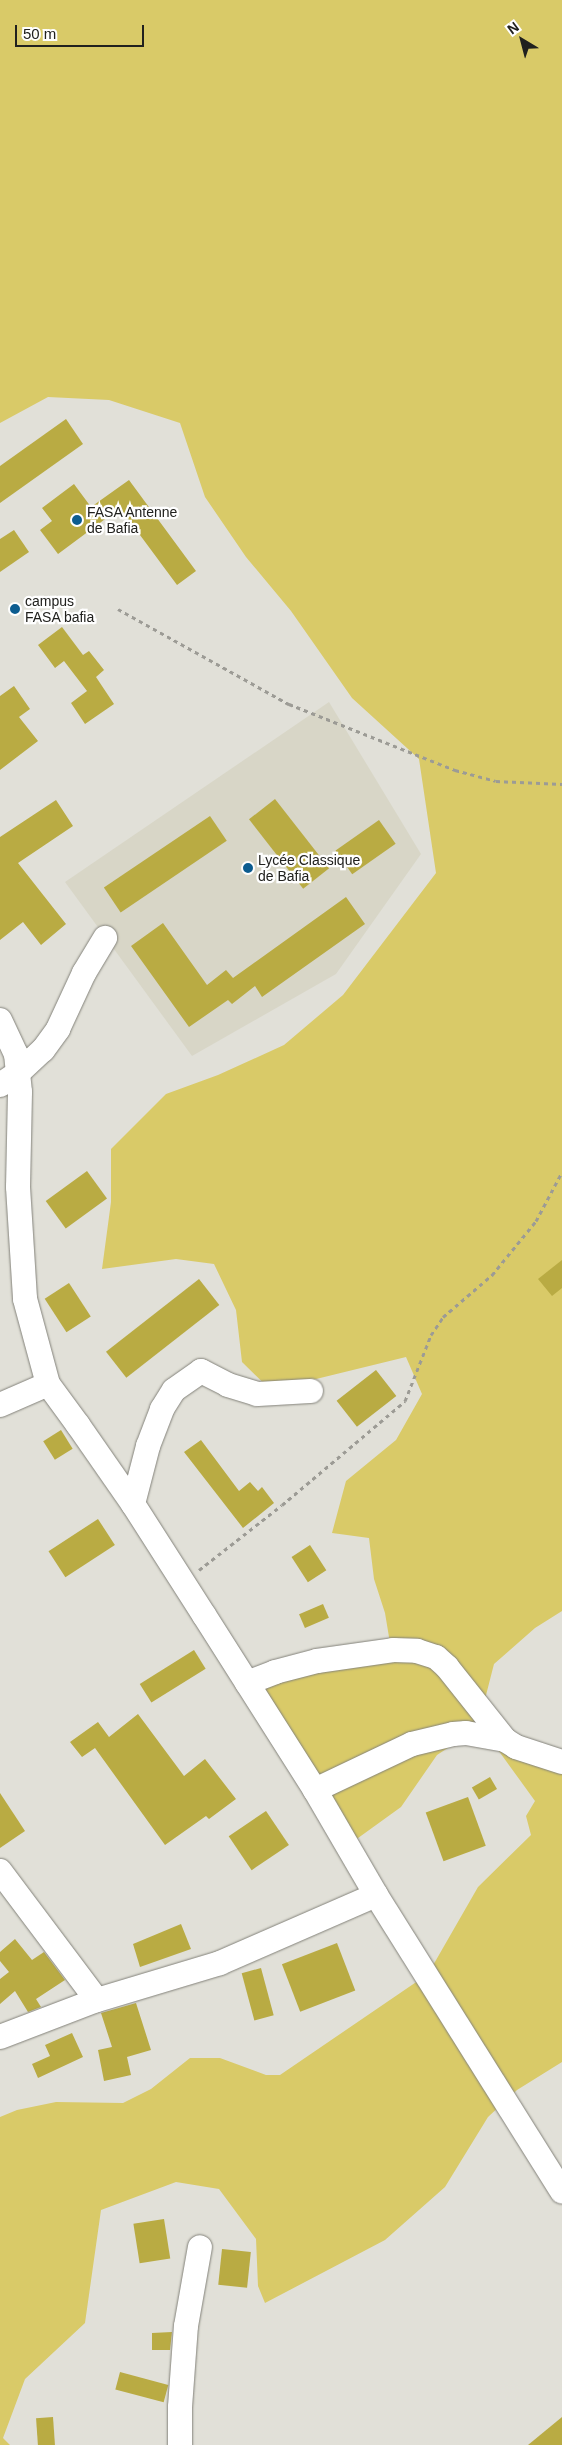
<!DOCTYPE html>
<html>
<head>
<meta charset="utf-8">
<style>
	body { margin:0 }
	#map { position:relative; width:562px; height:2445px; overflow:hidden; background:#e1e0d8; font-family:Helvetica,sans-serif }
	div>[style] { position:absolute }
	[style*='--x'] { left:calc(var(--x)*1px); top:calc(var(--y)*1px); width:calc(var(--w)*1px); rotate:calc(var(--a)*1deg) }
	.built>* { inset:0; background:#d8d6c7 }
	.green>* { inset:0; background:#d9ca68 }
	.building>* { inset:0; background:#b9ab43; transform-origin:0 0 }
	.path>* { height:3px; margin-top:-1.5px; transform-origin:0; background:repeating-linear-gradient(90deg,#9c9b95 0 4px,transparent 0 8px) }
	.roads { filter:drop-shadow(0 0 1px #83827a) drop-shadow(0 0 1px #83827a) }
	.minor>* { height:24px; margin:-12px; padding:0 12px; transform-origin:12px; border-radius:12px; background:#fff }
	.dots>* { width:14px; height:14px; translate:-50% -50%; box-sizing:border-box; border:2px solid #fff; border-radius:50% }
	span { translate:-50% -50%; white-space:nowrap; text-align:center; line-height:1.15; -webkit-text-stroke:4.5px #fff; paint-order:stroke }
	.poi-label { font-size:14px; color:#21211e }
	.left { translate:0 -50%; text-align:left }
	.north { position:absolute; left:497px; top:15px; width:50px; height:50px; -webkit-text-stroke:4px #fff; paint-order:stroke; rotate:323deg; font-size:14px; font-weight:700; line-height:20px; text-align:center; color:#21211e }
	.north::after { content:''; display:block; margin:auto; width:18px; height:22px; background:#21211e; clip-path:polygon(50% 0,100% 100%,50% 72%,0 100%) }
	.scale { position:absolute; left:15px; top:25px; width:129px; height:22px; box-sizing:border-box; border:2px solid #21211e; border-top:0; padding-left:6px; font-size:15px; line-height:18px; white-space:nowrap; color:#21211e; -webkit-text-stroke:4px #fff; paint-order:stroke }
</style>
</head>
<body>
<div id="map">
	<div class="built">
		<i style="clip-path:polygon(329px 702px,421px 854px,336px 974px,192px 1056px,65px 882px)"></i>
	</div>
	<div class="green">
		<i style="clip-path:polygon(0 0,562px 0,562px 1611px,535px 1628px,494px 1664px,484px 1703px,495px 1723px,562px 1758px,562px 2062px,517px 2090px,488px 2117px,445px 2187px,385px 2240px,265px 2303px,258px 2286px,256px 2239px,219px 2189px,176px 2182px,101px 2210px,85px 2323px,25px 2379px,3px 2438px,10px 2445px,0 2445px,0 2117px,17px 2110px,56px 2102px,123px 2103px,151px 2089px,190px 2058px,220px 2058px,266px 2075px,280px 2075px,428px 1974px,478px 1887px,531px 1835px,526px 1816px,535px 1801px,488px 1736px,457px 1742px,437px 1755px,401px 1807px,347px 1846px,244px 1682px,391px 1649px,385px 1613px,374px 1579px,369px 1538px,332px 1533px,346px 1481px,396px 1440px,422px 1394px,406px 1357px,312px 1380px,285px 1404px,242px 1362px,236px 1310px,214px 1264px,176px 1259px,102px 1269px,111px 1202px,111px 1149px,166px 1094px,218px 1075px,284px 1045px,343px 995px,436px 873px,419px 759px,352px 698px,291px 611px,246px 557px,205px 497px,180px 423px,109px 400px,48px 397px,0 423px)"></i>
	</div>
	<div class="building">
		<i style="clip-path:polygon(66px 419px,83px 444px,0 503px,0 466px)"></i>
		<i style="clip-path:polygon(129px 480px,196px 571px,177px 585px,120px 508px,58px 554px,40px 530px,52px 521px,42px 508px,74px 484px,91px 507px)"></i>
		<i style="clip-path:polygon(14px 530px,29px 552px,0 572px,0 539px)"></i>
		<i style="clip-path:polygon(62px 627px,83px 655px,89px 651px,104px 670px,96px 677px,114px 704px,85px 724px,71px 703px,87px 691px,64px 661px,55px 668px,38px 645px)"></i>
		<i style="clip-path:polygon(14px 686px,30px 709px,19px 717px,38px 741px,0 770px,0 696px)"></i>
		<i style="left:275px;top:799px;width:88px;height:33px;rotate:52deg"></i>
		<i style="clip-path:polygon(56px 800px,73px 826px,18px 863px,66px 924px,41px 945px,23px 922px,0 940px,0 837px)"></i>
		<i style="left:210px;top:816px;width:30px;height:128px;rotate:56deg"></i>
		<i style="left:379px;top:820px;width:29px;height:53px;rotate:55deg"></i>
		<i style="clip-path:polygon(346px 897px,365px 924px,262px 997px,255px 986px,232px 1004px,228px 1000px,189px 1027px,131px 946px,163px 923px,207px 985px,226px 970px,233px 978px)"></i>
		<i style="left:87px;top:1171px;width:34px;height:51px;rotate:54deg"></i>
		<i style="clip-path:polygon(562px 1260px,562px 1288px,552px 1296px,538px 1279px)"></i>
		<i style="left:199px;top:1279px;width:33px;height:118px;rotate:52deg"></i>
		<i style="left:69px;top:1283px;width:40px;height:29px;rotate:57deg"></i>
		<i style="left:376px;top:1370px;width:33px;height:50px;rotate:52deg"></i>
		<i style="left:61px;top:1430px;width:22px;height:21px;rotate:58deg"></i>
		<i style="clip-path:polygon(201px 1440px,239px 1491px,250px 1482px,258px 1491px,262px 1487px,274px 1503px,243px 1528px,184px 1452px)"></i>
		<i style="left:98px;top:1519px;width:31px;height:59px;rotate:57deg"></i>
		<i style="left:310px;top:1545px;width:30px;height:22px;rotate:57deg"></i>
		<i style="left:323px;top:1604px;width:15px;height:26px;rotate:67deg"></i>
		<i style="left:194px;top:1650px;width:22px;height:64px;rotate:58deg"></i>
		<i style="clip-path:polygon(138px 1714px,184px 1776px,205px 1759px,236px 1799px,209px 1819px,206px 1816px,165px 1845px,95px 1748px,82px 1757px,70px 1742px,98px 1722px,109px 1737px)"></i>
		<i style="left:490px;top:1777px;width:14px;height:21px;rotate:60deg"></i>
		<i style="clip-path:polygon(0 1793px,25px 1831px,0 1848px)"></i>
		<i style="left:468px;top:1797px;width:52px;height:45px;rotate:70deg"></i>
		<i style="left:266px;top:1811px;width:41px;height:45px;rotate:56deg"></i>
		<i style="clip-path:polygon(181px 1924px,191px 1949px,140px 1967px,133px 1944px)"></i>
		<i style="clip-path:polygon(15px 1939px,32px 1960px,44px 1952px,65px 1980px,36px 1999px,41px 2007px,28px 2012px,15px 1991px,0 2004px,0 1979px,9px 1972px,0 1961px,0 1952px)"></i>
		<i style="left:337px;top:1943px;width:51px;height:59px;rotate:69deg"></i>
		<i style="left:261px;top:1968px;width:49px;height:20px;rotate:75deg"></i>
		<i style="clip-path:polygon(136px 2003px,151px 2050px,127px 2057px,131px 2075px,104px 2081px,98px 2050px,112px 2047px,101px 2013px)"></i>
		<i style="clip-path:polygon(72px 2033px,83px 2057px,38px 2078px,32px 2064px,50px 2056px,45px 2045px)"></i>
		<i style="left:164px;top:2219px;width:40px;height:31px;rotate:81deg"></i>
		<i style="left:222px;top:2249px;width:29px;height:36px;rotate:6deg"></i>
		<i style="clip-path:polygon(172px 2332px,170px 2350px,152px 2350px,152px 2333px)"></i>
		<i style="left:120px;top:2372px;width:50px;height:18px;rotate:15deg"></i>
		<i style="left:53px;top:2417px;width:28px;height:17px;rotate:86deg"></i>
		<i style="clip-path:polygon(562px 2417px,562px 2445px,528px 2445px)"></i>
	</div>
	<div class="path">
		<i style="--x:118;--y:609;--w:196;--a:29.1"></i>
		<i style="--x:289;--y:704;--w:179;--a:21.7"></i>
		<i style="--x:455;--y:770;--w:42;--a:15"></i>
		<i style="--x:496;--y:781;--w:66;--a:2.6"></i>
		<i style="--x:199;--y:1570;--w:105;--a:-38.1"></i>
		<i style="--x:282;--y:1505;--w:161;--a:-40.2"></i>
		<i style="--x:405;--y:1401;--w:71;--a:-68.5"></i>
		<i style="--x:431;--y:1335;--w:22;--a:-56"></i>
		<i style="--x:443;--y:1317;--w:65;--a:-40.6"></i>
		<i style="--x:492;--y:1275;--w:70;--a:-50.8"></i>
		<i style="--x:536;--y:1221;--w:55;--a:-62"></i>
	</div>
	<div class="roads">
		<div class="minor">
			<i style="--x:0;--y:1020;--w:38;--a:65"></i>
			<i style="--x:16;--y:1054;--w:38;--a:84"></i>
			<i style="--x:20;--y:1092;--w:95;--a:91.2"></i>
			<i style="--x:18;--y:1187;--w:112;--a:86.4"></i>
			<i style="--x:25;--y:1299;--w:88;--a:74.9"></i>
			<i style="--x:0;--y:1085;--w:22;--a:-34"></i>
			<i style="--x:18;--y:1073;--w:34;--a:-43"></i>
			<i style="--x:43;--y:1050;--w:26;--a:-54"></i>
			<i style="--x:58;--y:1029;--w:62;--a:-65.1"></i>
			<i style="--x:84;--y:973;--w:41;--a:-59"></i>
			<i style="--x:0;--y:1405;--w:52;--a:-23.6"></i>
			<i style="--x:48;--y:1384;--w:51;--a:53.8"></i>
			<i style="--x:78;--y:1425;--w:96;--a:55.2"></i>
			<i style="--x:133;--y:1504;--w:132;--a:57.4"></i>
			<i style="--x:204;--y:1615;--w:207;--a:57.6"></i>
			<i style="--x:315;--y:1790;--w:121;--a:59.8"></i>
			<i style="--x:376;--y:1895;--w:350;--a:57.9"></i>
			<i style="--x:133;--y:1504;--w:60;--a:-75.5"></i>
			<i style="--x:148;--y:1446;--w:40;--a:-69"></i>
			<i style="--x:162;--y:1409;--w:22;--a:-58"></i>
			<i style="--x:174;--y:1390;--w:33;--a:-35"></i>
			<i style="--x:201;--y:1371;--w:30;--a:27"></i>
			<i style="--x:228;--y:1385;--w:30;--a:17"></i>
			<i style="--x:257;--y:1394;--w:54;--a:-3.2"></i>
			<i style="--x:247;--y:1683;--w:30;--a:-21"></i>
			<i style="--x:275;--y:1672;--w:43;--a:-14.7"></i>
			<i style="--x:317;--y:1661;--w:77;--a:-8.2"></i>
			<i style="--x:393;--y:1650;--w:24;--a:2"></i>
			<i style="--x:417;--y:1651;--w:20;--a:18"></i>
			<i style="--x:436;--y:1657;--w:15;--a:42"></i>
			<i style="--x:447;--y:1667;--w:93;--a:51.5"></i>
			<i style="--x:505;--y:1740;--w:13;--a:32"></i>
			<i style="--x:516;--y:1747;--w:48;--a:18.1"></i>
			<i style="--x:315;--y:1790;--w:107;--a:-25.4"></i>
			<i style="--x:412;--y:1744;--w:42;--a:-13.7"></i>
			<i style="--x:453;--y:1734;--w:13;--a:-4"></i>
			<i style="--x:466;--y:1733;--w:40;--a:10"></i>
			<i style="--x:0;--y:1871;--w:161;--a:53.1"></i>
			<i style="--x:0;--y:2037;--w:104;--a:-20.9"></i>
			<i style="--x:97;--y:2000;--w:128;--a:-16.7"></i>
			<i style="--x:220;--y:1963;--w:170;--a:-23.6"></i>
			<i style="--x:180;--y:2445;--w:38;--a:-90"></i>
			<i style="--x:180;--y:2407;--w:81;--a:-85.8"></i>
			<i style="--x:186;--y:2326;--w:80;--a:-80"></i>
		</div>
	</div>
	<div class="dots">
		<i style="left:77px;top:520px;background:#0c5c8f"></i>
		<i style="left:15px;top:609px;background:#0c5c8f"></i>
		<i style="left:248px;top:868px;background:#0c5c8f"></i>
	</div>
	<div class="poi-label">
		<span class="left" style="left:87px;top:520px">FASA Antenne<br>de Bafia</span>
		<span class="left" style="left:25px;top:609px">campus<br>FASA bafia</span>
		<span class="left" style="left:258px;top:868px">Lycée Classique<br>de Bafia</span>
	</div>
	<div class="north">N</div>
	<div class="scale">50 m</div>
</div>
</body>
</html>
